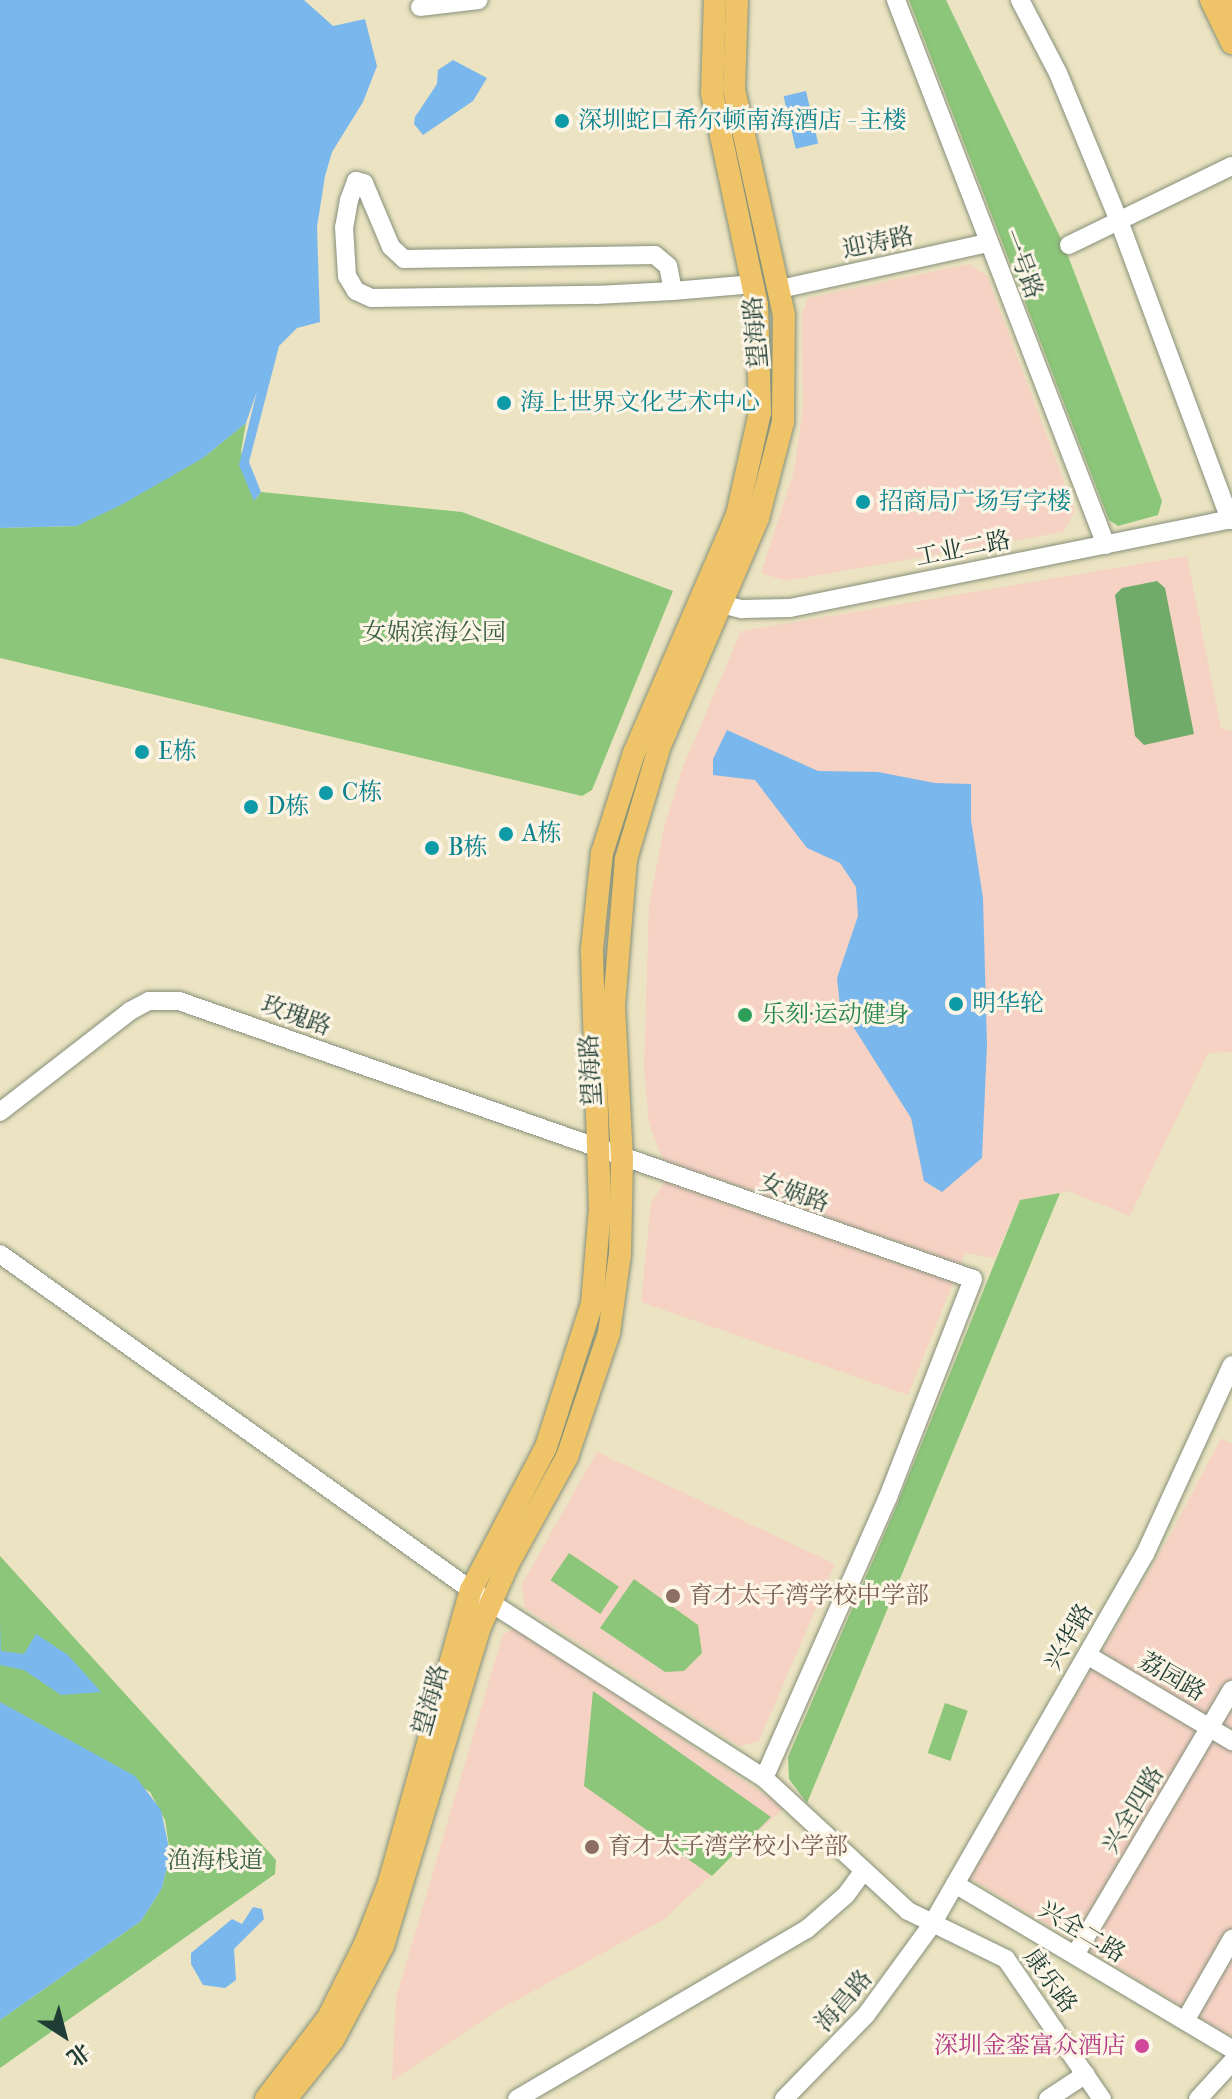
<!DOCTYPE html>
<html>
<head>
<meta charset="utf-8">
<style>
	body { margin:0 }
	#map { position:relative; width:1232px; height:2099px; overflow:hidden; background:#ebe3c1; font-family:"IM FELL French Canon","Noto Serif SC",serif }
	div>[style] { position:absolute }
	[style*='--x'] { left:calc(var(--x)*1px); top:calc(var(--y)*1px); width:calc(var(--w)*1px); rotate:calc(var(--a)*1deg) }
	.built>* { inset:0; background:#f6d2c4 }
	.green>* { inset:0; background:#8cc67a; transform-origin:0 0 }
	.forest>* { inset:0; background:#71ab6a }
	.water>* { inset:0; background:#79b7ec; transform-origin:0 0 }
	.roads { filter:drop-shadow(0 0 2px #85907a) drop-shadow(0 0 2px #85907a) }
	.minor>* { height:18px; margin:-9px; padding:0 9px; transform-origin:9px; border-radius:9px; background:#fff }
	.major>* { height:22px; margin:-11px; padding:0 11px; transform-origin:11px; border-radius:11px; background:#efc469 }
	.dots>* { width:22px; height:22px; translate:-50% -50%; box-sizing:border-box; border:4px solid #fcf5e5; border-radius:50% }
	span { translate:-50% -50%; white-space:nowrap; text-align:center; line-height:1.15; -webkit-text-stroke:6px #fcf5e5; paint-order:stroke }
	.culture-label { font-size:24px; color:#0d838f }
	.left { translate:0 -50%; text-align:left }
	.street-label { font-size:24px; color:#1f3d34 }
	.park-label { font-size:24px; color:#3a5f46 }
	.leisure-label { font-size:24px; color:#27864d }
	.education-label { font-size:24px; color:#785e54 }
	.hotel-label { font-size:24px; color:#b23c85 }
	.right { translate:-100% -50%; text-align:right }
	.north { position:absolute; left:24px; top:1995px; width:80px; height:80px; -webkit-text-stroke:6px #fcf5e5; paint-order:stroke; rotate:144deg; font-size:22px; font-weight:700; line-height:32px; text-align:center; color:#1f3d34 }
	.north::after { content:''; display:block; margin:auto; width:28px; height:36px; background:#1f3d34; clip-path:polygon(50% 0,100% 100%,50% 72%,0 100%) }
</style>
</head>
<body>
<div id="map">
	<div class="built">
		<i style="clip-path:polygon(969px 264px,987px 276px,1075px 511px,1063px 532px,786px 581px,761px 573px,794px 471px,803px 410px,802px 314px,808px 298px)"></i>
		<i style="clip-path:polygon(1187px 556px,1221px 728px,1232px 731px,1232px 1052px,1208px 1053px,1130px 1216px,1068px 1191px,1020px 1200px,995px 1258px,965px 1253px,908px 1395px,641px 1302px,651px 1203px,663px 1185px,663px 1160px,649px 1123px,644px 1069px,649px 905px,664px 828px,683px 767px,741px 631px)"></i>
		<i style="clip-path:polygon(1221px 1438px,1232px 1444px,1232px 2037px,969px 1877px,1167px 1541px)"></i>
		<i style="clip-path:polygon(597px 1452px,835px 1564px,759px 1741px,739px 1746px,525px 1608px,522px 1584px)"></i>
		<i style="clip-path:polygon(517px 1628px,784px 1808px,663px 1920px,495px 2012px,392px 2081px,396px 1998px,503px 1634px)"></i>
	</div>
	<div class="green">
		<i style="clip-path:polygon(909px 0,946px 0,1063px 243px,1162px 501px,1158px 515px,1118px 526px,1109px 520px)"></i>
		<i style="clip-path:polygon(246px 423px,241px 451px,255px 500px,261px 492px,462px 512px,673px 591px,592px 790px,582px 796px,0 658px,0 528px,77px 526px,203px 458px)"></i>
		<i style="clip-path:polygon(1060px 1193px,807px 1803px,789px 1779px,788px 1757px,894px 1512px,1020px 1200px)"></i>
		<i style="left:569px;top:1553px;width:60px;height:33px;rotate:34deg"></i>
		<i style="clip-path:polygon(0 1556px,276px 1860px,275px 1874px,0 2068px,0 2020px,141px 1921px,162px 1888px,170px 1853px,165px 1820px,150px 1792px,0 1702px)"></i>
		<i style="clip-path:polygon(634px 1579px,698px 1625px,702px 1653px,684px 1671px,665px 1672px,600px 1628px)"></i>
		<i style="clip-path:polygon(593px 1691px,771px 1817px,712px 1876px,584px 1786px)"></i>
		<i style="left:945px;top:1703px;width:24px;height:53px;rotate:19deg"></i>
	</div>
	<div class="forest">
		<i style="clip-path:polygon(1157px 581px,1165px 588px,1194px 734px,1144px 745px,1135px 736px,1115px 595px,1122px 588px)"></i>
	</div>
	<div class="water">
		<i style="clip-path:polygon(0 0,304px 0,333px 26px,365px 19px,377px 66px,363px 102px,332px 152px,325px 176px,317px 227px,320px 322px,297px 328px,279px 346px,249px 462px,261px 492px,254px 501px,239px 465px,257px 391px,246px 423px,203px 458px,123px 504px,77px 526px,0 528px)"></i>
		<i style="clip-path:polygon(453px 60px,487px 78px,473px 101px,423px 135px,414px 124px,415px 117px,437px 84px,438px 70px)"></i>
		<i style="left:806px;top:91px;width:54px;height:23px;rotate:77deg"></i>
		<i style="clip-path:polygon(727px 730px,818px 771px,878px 772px,935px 783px,971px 784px,971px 820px,983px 898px,987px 1045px,982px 1158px,942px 1192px,924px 1181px,911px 1118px,840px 1006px,837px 978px,858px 916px,856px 887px,840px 863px,807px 848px,755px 780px,713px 775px,713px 759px)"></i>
		<i style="clip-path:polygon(0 1624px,1px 1651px,24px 1654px,36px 1634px,68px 1655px,101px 1692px,61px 1695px,24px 1670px,0 1665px)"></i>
		<i style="clip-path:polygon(0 1702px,135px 1776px,161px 1810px,170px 1853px,162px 1888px,141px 1921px,0 2020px)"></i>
		<i style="clip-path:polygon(253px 1907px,262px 1909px,264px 1919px,234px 1949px,236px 1980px,225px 1988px,203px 1985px,191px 1964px,191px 1953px,232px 1919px,242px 1924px)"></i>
	</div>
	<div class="roads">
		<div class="minor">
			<i style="--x:896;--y:0;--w:584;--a:68.93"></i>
			<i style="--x:1020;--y:0;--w:82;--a:62.5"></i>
			<i style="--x:1058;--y:73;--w:160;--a:67.6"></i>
			<i style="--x:1119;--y:221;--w:319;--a:69.6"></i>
			<i style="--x:420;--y:7;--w:59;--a:-6.8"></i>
			<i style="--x:1069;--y:245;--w:181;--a:-25.9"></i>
			<i style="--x:780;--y:289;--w:213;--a:-12.5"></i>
			<i style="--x:673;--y:291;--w:25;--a:-101"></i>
			<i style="--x:668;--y:266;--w:17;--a:-140"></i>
			<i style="--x:655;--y:255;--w:251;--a:179.1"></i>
			<i style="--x:404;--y:259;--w:18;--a:-137"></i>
			<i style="--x:391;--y:247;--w:69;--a:-112.9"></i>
			<i style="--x:364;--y:183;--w:8;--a:-166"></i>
			<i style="--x:356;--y:181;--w:20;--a:110"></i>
			<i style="--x:349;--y:200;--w:27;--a:100"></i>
			<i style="--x:344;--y:227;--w:49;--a:86.5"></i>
			<i style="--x:347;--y:276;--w:17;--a:59"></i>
			<i style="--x:356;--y:291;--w:17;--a:24"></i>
			<i style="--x:372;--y:298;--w:224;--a:-0.8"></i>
			<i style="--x:596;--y:295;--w:77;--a:-3"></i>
			<i style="--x:673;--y:291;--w:81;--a:-4.9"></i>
			<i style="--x:709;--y:601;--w:34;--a:14"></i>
			<i style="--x:742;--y:609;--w:48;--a:-1.2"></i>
			<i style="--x:790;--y:608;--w:451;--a:-11.4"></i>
			<i style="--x:0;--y:1112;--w:165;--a:-37.8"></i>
			<i style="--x:130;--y:1011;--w:21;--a:-28"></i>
			<i style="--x:149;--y:1001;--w:30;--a:0"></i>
			<i style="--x:179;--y:1001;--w:841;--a:19.3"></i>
			<i style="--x:973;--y:1279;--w:234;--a:111.3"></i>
			<i style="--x:888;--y:1497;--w:307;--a:113.8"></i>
			<i style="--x:0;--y:1254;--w:579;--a:35.5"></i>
			<i style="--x:471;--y:1590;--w:348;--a:32.7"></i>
			<i style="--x:764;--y:1778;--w:196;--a:42.7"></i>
			<i style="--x:908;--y:1911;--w:109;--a:26.1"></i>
			<i style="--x:1006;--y:1959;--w:170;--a:55.6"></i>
			<i style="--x:1087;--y:1655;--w:169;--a:30.7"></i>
			<i style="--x:955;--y:1884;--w:322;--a:30.8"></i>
			<i style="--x:1075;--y:1955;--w:308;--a:-59.4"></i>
			<i style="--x:1185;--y:2021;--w:95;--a:-60.2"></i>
			<i style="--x:517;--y:2099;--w:336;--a:-30.4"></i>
			<i style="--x:807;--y:1929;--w:52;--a:-41.1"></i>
			<i style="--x:846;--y:1895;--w:29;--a:-54"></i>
			<i style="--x:784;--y:2099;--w:117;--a:-45.7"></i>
			<i style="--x:866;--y:2015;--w:110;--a:-53.9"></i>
			<i style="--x:931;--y:1926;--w:429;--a:-60.1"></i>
			<i style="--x:1145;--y:1554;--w:208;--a:-65.3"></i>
			<i style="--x:1048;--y:2099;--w:45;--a:-33.3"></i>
			<i style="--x:1198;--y:2099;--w:50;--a:-47.4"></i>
		</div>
		<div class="major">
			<i style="--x:1211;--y:0;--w:48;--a:64"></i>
			<i style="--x:1228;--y:0;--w:8;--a:60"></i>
			<i style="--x:266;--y:2099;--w:102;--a:-52.6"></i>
			<i style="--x:328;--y:2018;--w:83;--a:-63.4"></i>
			<i style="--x:365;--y:1944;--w:66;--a:-68.5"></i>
			<i style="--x:389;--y:1883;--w:304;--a:-74.4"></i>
			<i style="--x:471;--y:1590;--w:161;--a:-62.3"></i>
			<i style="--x:546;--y:1447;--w:150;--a:-72.2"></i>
			<i style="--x:592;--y:1304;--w:95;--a:-85.2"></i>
			<i style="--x:600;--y:1209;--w:260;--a:-91.8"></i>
			<i style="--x:592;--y:949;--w:97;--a:-84.1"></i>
			<i style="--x:602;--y:853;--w:105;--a:-72.3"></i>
			<i style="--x:634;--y:753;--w:259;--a:-66.6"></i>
			<i style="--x:737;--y:515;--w:106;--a:-77.4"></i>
			<i style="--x:760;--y:412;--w:107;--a:-91.6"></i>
			<i style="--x:757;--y:305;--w:217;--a:-102"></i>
			<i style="--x:712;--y:93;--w:93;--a:-88.2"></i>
			<i style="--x:286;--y:2099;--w:75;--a:-51.5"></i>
			<i style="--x:333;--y:2040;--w:106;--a:-62"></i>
			<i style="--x:383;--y:1946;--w:333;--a:-73.1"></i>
			<i style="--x:480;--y:1627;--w:71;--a:-66"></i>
			<i style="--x:509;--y:1562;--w:120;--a:-61.1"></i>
			<i style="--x:567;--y:1457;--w:131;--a:-71.3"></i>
			<i style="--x:609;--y:1333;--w:80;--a:-82.1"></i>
			<i style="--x:620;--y:1254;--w:95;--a:-88.8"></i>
			<i style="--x:622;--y:1159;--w:154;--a:-93"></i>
			<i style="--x:614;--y:1005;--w:146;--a:-85.3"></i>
			<i style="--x:626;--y:859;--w:116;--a:-73.4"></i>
			<i style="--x:659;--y:748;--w:250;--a:-66.7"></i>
			<i style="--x:758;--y:518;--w:99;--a:-75.4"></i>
			<i style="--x:783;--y:422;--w:107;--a:-89.5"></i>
			<i style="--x:784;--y:315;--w:231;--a:-102.5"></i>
			<i style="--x:734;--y:89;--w:89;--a:-88.1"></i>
		</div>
	</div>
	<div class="dots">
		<i style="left:562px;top:121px;background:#0f9aa8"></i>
		<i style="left:504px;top:403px;background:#0f9aa8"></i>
		<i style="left:863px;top:502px;background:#0f9aa8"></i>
		<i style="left:142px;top:752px;background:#0f9aa8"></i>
		<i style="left:326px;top:793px;background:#0f9aa8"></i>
		<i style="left:251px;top:807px;background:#0f9aa8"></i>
		<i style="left:506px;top:834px;background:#0f9aa8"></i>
		<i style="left:432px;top:848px;background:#0f9aa8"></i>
		<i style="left:956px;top:1004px;background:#0f9aa8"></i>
		<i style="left:745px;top:1015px;background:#2e9e5b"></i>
		<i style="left:673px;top:1596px;background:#8d6e63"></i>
		<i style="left:592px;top:1847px;background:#8d6e63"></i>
		<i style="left:1142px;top:2046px;background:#d1479c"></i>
	</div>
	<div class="culture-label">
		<span class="left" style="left:578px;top:121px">深圳蛇口希尔顿南海酒店 - 主楼</span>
		<span class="left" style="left:520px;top:403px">海上世界文化艺术中心</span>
		<span class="left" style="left:879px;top:502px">招商局广场写字楼</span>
		<span class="left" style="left:158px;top:752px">E栋</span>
		<span class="left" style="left:342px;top:793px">C栋</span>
		<span class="left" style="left:267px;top:807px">D栋</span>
		<span class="left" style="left:522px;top:834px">A栋</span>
		<span class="left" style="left:448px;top:848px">B栋</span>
		<span class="left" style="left:972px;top:1004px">明华轮</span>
	</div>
	<div class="street-label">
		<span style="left:878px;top:243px;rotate:-12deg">迎涛路</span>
		<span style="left:1022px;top:264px;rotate:69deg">一号路</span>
		<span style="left:756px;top:332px;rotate:-95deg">望海路</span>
		<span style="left:963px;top:549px;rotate:-11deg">工业二路</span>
		<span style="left:296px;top:1016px;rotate:20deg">玫瑰路</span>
		<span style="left:591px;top:1070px;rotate:-93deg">望海路</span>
		<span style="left:794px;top:1193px;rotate:19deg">女娲路</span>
		<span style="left:1069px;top:1637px;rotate:-60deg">兴华路</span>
		<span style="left:1172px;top:1677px;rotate:30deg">荔园路</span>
		<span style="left:431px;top:1700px;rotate:-74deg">望海路</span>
		<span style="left:1133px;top:1810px;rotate:-59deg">兴全四路</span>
		<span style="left:1082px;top:1932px;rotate:31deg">兴全二路</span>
		<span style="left:1050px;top:1981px;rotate:54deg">康乐路</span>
		<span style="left:844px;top:2001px;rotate:-49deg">海昌路</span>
	</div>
	<div class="park-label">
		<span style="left:434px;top:633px">女娲滨海公园</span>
		<span style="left:215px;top:1861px">渔海栈道</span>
	</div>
	<div class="leisure-label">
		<span class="left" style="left:761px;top:1015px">乐刻·运动健身</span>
	</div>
	<div class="education-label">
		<span class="left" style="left:689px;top:1596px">育才太子湾学校中学部</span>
		<span class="left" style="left:608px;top:1847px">育才太子湾学校小学部</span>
	</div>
	<div class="hotel-label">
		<span class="right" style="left:1126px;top:2046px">深圳金銮富众酒店</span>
	</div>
	<div class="north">北</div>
</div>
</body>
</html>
